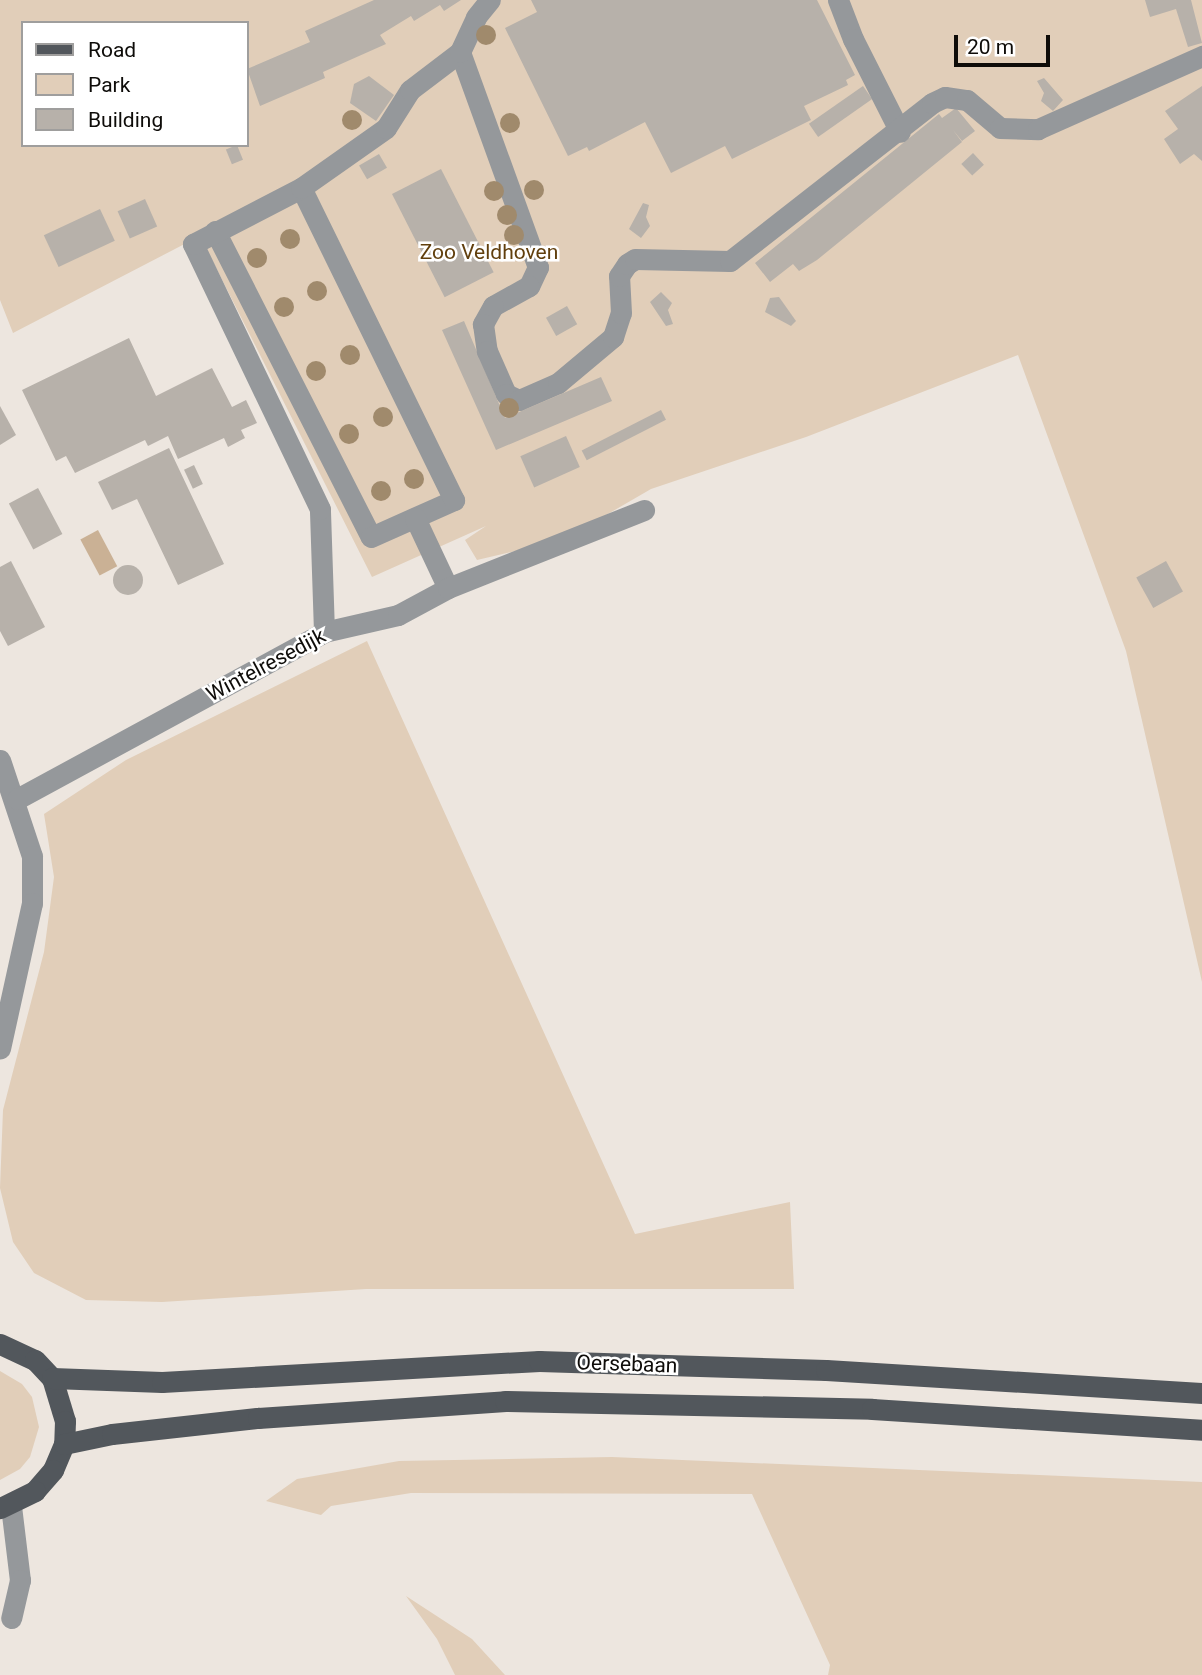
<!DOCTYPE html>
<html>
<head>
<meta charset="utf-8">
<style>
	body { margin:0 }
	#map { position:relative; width:1202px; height:1675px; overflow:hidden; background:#ede6df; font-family:Roboto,sans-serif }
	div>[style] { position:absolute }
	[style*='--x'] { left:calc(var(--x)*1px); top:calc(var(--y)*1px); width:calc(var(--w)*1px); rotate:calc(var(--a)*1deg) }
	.green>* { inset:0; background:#e1ceb9 }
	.water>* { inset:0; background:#cab195; transform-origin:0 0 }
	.building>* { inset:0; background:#b7b1aa; transform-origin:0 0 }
	.round { border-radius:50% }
	.minor>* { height:21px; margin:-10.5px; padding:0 10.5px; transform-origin:10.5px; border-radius:10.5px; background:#95989b }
	.major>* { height:21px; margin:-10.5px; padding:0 10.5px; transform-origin:10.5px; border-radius:10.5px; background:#52575c }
	.trees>* { width:20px; height:20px; margin:-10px; border-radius:50%; background:#a08a6c }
	span { translate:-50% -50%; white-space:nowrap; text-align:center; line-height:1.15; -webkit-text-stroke:5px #fff; paint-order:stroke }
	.park-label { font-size:21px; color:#613f0d }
	.street-label { font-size:21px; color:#0e0c09 }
	.legend { position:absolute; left:21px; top:21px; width:228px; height:126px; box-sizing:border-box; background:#fff; border:2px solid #9f9e9d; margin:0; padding:9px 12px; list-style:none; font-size:21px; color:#0e0c09 }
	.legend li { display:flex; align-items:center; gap:14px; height:35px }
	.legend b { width:35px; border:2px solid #9f9e9d }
	.scale { position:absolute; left:954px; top:35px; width:96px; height:32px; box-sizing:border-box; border:4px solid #0e0c09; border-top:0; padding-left:9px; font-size:21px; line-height:24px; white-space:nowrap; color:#0e0c09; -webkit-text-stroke:5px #fff; paint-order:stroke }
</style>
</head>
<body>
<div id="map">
	<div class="green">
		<i style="clip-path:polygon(evenodd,0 0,1202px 0,1202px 982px,1126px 651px,1018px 355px,806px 437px,651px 489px,563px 540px,477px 560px,465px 540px,486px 526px,372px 577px,200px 236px,13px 333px,0 300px,0 0,23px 23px,247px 23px,247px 145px,23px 145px,23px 23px)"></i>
		<i style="clip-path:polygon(367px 641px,635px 1234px,790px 1202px,794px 1289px,366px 1289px,162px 1302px,86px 1300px,34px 1273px,13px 1242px,0 1188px,3px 1110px,44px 952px,54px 877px,44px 814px,126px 760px)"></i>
		<i style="clip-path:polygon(0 1371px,22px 1384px,32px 1397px,39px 1427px,30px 1457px,20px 1469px,0 1480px)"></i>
		<i style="clip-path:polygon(612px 1457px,1202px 1482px,1202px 1675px,828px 1675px,830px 1665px,752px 1494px,411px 1493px,331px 1506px,321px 1515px,266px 1501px,297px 1479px,399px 1461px)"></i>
		<i style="clip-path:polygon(406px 1596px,472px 1639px,505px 1675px,455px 1675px,437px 1639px)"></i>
	</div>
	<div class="water">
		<i style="left:98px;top:530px;width:41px;height:20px;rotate:62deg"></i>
	</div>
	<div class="building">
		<i style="clip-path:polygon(374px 0,461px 0,444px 11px,440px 5px,414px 21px,411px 16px,380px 35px,386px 44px,323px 72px,325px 78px,260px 106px,247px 69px,310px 42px,305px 31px)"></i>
		<i style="clip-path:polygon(531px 0,817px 0,855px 75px,846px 80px,848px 85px,804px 106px,811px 120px,732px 159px,725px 146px,671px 173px,645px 122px,589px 151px,587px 147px,568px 156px,505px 28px,537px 12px)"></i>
		<i style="clip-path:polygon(1145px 0,1191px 0,1202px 43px,1188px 47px,1176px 9px,1150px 17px)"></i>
		<i style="clip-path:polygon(369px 76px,394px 95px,376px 121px,350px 103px,354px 84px)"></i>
		<i style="clip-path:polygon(1044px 78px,1063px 100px,1053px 111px,1041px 101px,1044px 93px,1037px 81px)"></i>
		<i style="left:863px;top:86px;width:16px;height:66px;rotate:55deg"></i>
		<i style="clip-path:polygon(1202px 86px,1202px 161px,1194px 154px,1180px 164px,1164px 139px,1178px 129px,1165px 111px)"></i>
		<i style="clip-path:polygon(956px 108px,975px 131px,962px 141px,953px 130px,962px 142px,817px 260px,799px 271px,793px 264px,770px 282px,755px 263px,939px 114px,942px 118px)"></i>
		<i style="left:237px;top:145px;width:16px;height:12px;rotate:68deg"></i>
		<i style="left:973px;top:153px;width:16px;height:16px;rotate:47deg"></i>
		<i style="left:379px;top:154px;width:16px;height:23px;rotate:60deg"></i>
		<i style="left:441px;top:169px;width:116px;height:55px;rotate:63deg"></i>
		<i style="left:145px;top:199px;width:30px;height:30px;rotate:66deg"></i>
		<i style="clip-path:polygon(643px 203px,649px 205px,646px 217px,650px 226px,641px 238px,629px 229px)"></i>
		<i style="left:100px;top:209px;width:35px;height:62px;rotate:65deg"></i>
		<i style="clip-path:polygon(661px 292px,672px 303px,668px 310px,673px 324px,666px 326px,650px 302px)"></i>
		<i style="clip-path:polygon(779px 297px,796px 321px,791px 326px,765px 312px,770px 298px)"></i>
		<i style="left:567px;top:306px;width:21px;height:24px;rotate:61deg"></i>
		<i style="clip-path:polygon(464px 321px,505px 418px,601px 377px,612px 401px,496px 450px,442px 330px)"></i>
		<i style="clip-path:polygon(129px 338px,156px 396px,212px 368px,232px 407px,246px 400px,257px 423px,241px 430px,245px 438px,228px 447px,224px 438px,178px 459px,168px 436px,148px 446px,145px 440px,75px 473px,66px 456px,56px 461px,22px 390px)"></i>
		<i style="clip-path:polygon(0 406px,16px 435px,0 445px)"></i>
		<i style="left:661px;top:410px;width:11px;height:89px;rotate:63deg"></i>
		<i style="left:566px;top:436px;width:34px;height:50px;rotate:66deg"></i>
		<i style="clip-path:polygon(169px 448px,224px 564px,178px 585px,137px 499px,112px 510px,98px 482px)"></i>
		<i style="left:194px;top:465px;width:21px;height:11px;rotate:65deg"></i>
		<i style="left:38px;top:488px;width:52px;height:33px;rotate:62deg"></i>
		<i style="clip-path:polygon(11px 561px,45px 627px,8px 646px,0 631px,0 567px)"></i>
		<i style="left:1166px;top:561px;width:35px;height:34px;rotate:61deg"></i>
		<i class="round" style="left:113px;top:565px;width:30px;height:30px"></i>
	</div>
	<div class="minor">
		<i style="--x:838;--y:0;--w:42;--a:69"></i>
		<i style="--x:853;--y:39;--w:104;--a:63.2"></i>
		<i style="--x:460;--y:52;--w:229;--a:70.1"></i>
		<i style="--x:538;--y:267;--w:21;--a:115"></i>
		<i style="--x:529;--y:286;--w:41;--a:150.9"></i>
		<i style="--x:493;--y:306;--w:21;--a:119"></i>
		<i style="--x:483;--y:324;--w:27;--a:82"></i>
		<i style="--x:487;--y:351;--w:47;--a:66.2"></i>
		<i style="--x:506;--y:394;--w:14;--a:25"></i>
		<i style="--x:519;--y:400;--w:43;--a:-23.6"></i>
		<i style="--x:558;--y:383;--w:72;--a:-39.9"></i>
		<i style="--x:613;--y:337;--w:25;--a:-72"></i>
		<i style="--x:621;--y:313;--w:37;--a:-93"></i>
		<i style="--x:619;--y:276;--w:14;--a:-56"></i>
		<i style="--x:627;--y:264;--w:9;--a:-32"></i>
		<i style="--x:635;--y:259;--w:95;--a:1.2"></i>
		<i style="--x:730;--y:261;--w:256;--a:-38"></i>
		<i style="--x:932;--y:103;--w:14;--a:-25"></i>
		<i style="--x:945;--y:97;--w:22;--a:8"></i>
		<i style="--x:967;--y:100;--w:43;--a:40.3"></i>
		<i style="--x:1000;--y:128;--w:38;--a:2"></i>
		<i style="--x:1038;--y:129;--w:180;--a:-24"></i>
		<i style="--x:215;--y:231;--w:343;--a:63"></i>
		<i style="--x:371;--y:537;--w:91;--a:-24"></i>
		<i style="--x:454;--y:500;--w:347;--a:-116.1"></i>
		<i style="--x:415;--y:518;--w:77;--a:64.8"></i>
		<i style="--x:324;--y:632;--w:123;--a:-91.9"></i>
		<i style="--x:320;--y:509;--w:294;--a:-115.6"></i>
		<i style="--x:193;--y:244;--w:122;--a:-27.4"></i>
		<i style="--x:301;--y:188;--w:104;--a:-35.2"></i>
		<i style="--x:386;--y:128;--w:45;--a:-57.7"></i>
		<i style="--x:410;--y:90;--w:63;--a:-37.2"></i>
		<i style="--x:460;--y:52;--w:38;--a:-65"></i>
		<i style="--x:476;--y:17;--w:22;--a:-51"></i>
		<i style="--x:0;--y:760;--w:101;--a:71.6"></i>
		<i style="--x:32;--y:856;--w:47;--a:90"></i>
		<i style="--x:32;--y:903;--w:149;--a:102.4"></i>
		<i style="--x:17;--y:799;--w:349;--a:-28.5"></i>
		<i style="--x:324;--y:632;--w:76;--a:-12.9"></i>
		<i style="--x:398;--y:615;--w:57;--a:-28.4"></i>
		<i style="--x:448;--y:588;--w:211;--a:-21.7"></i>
		<i style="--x:11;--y:1506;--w:75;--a:83.1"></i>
		<i style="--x:20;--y:1580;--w:39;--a:103"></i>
	</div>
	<div class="major">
		<i style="--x:0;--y:1344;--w:38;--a:25"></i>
		<i style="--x:35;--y:1360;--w:25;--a:47"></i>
		<i style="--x:52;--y:1378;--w:45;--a:73.2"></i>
		<i style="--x:65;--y:1421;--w:23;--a:92"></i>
		<i style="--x:64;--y:1444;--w:28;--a:113"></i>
		<i style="--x:53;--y:1470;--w:28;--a:131"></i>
		<i style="--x:35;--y:1491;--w:39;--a:154"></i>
		<i style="--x:52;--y:1378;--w:110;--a:2.1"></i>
		<i style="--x:162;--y:1382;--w:378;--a:-3.2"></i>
		<i style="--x:539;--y:1361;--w:287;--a:1.8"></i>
		<i style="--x:826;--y:1370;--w:377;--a:3.5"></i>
		<i style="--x:64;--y:1444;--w:49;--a:-11.8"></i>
		<i style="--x:112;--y:1434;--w:147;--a:-6.3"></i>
		<i style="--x:258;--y:1418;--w:248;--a:-3.9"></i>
		<i style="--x:505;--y:1401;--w:367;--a:1.2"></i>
		<i style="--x:872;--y:1409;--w:331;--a:3.6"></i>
	</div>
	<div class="trees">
		<i style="left:486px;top:35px"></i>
		<i style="left:352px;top:120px"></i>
		<i style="left:510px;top:123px"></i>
		<i style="left:534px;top:190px"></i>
		<i style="left:494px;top:191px"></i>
		<i style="left:507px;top:215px"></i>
		<i style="left:514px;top:235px"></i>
		<i style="left:290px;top:239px"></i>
		<i style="left:257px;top:258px"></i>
		<i style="left:317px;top:291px"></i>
		<i style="left:284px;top:307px"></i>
		<i style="left:350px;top:355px"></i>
		<i style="left:316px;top:371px"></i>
		<i style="left:509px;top:408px"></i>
		<i style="left:383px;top:417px"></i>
		<i style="left:349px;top:434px"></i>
		<i style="left:414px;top:479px"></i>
		<i style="left:381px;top:491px"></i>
	</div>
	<div class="park-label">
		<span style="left:489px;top:252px">Zoo Veldhoven</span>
	</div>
	<div class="street-label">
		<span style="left:266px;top:665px;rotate:-28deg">Wintelresedijk</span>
		<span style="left:627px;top:1364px;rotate:2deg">Oersebaan</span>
	</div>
	<ul class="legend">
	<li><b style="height:9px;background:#52575c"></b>Road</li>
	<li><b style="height:19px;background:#e1ceb9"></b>Park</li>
	<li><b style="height:19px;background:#b7b1aa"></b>Building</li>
	</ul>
	<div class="scale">20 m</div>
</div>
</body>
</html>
